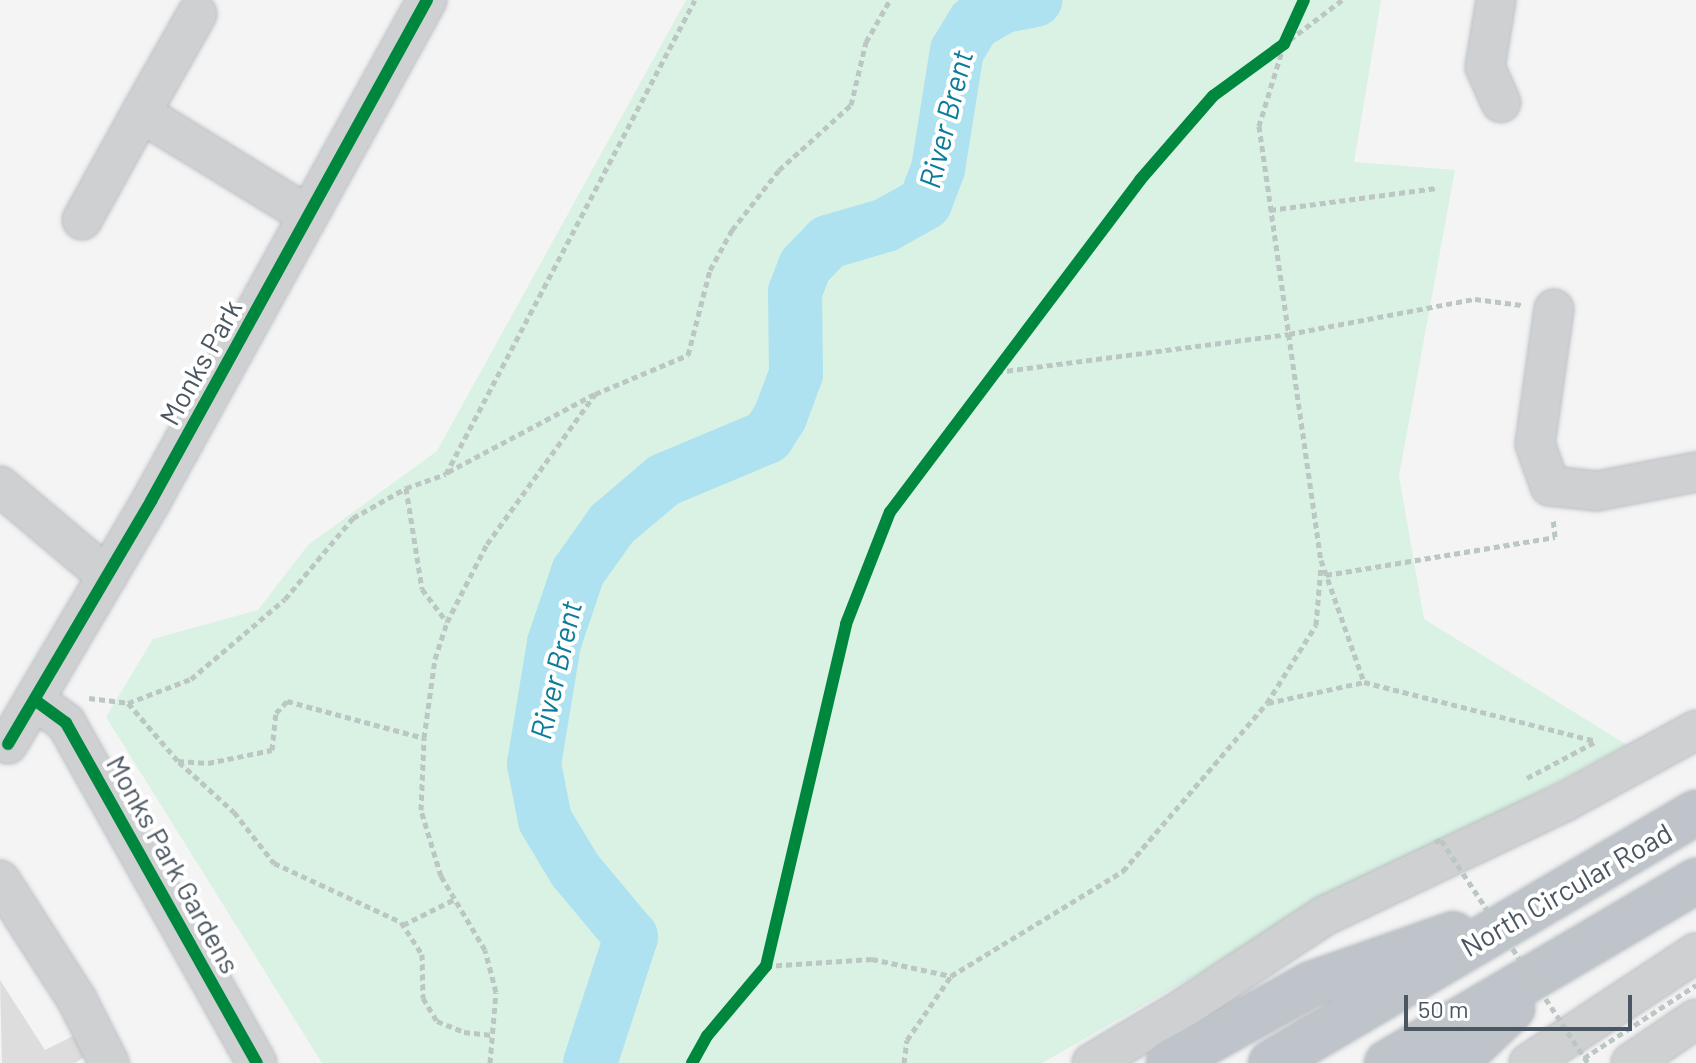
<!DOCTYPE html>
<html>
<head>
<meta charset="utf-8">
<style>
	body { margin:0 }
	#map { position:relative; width:1696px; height:1063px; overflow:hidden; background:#f4f4f4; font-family:Barlow,sans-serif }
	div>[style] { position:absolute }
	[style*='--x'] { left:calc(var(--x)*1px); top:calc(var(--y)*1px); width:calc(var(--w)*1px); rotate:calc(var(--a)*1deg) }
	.green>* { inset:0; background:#d9f2e3 }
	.river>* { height:54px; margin:-27px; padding:0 27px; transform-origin:27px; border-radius:27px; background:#aee2f0 }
	.building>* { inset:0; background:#ddddde }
	.path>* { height:5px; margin-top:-2.5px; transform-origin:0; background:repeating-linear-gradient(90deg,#bcc7c4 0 6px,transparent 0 10px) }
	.roads { filter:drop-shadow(0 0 2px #b9bec3) drop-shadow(0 0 2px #b9bec3) }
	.minor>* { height:38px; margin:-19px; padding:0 19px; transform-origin:19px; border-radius:19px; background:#ced0d2 }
	.highway>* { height:44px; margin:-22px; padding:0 22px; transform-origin:22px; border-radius:22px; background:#bec4c9 }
	.path-bridge>* { height:5px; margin-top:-2.5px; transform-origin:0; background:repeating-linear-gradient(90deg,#bcc7c4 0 6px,transparent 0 10px) }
	.cycleway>* { height:12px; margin:-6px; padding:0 6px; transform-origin:6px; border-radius:6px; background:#00873e }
	span { translate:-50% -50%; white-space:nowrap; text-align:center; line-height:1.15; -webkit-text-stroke:8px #fff; paint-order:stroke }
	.street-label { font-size:28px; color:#4a5661 }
	.water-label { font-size:30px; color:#0c7c9b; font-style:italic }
	.scale { position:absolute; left:1404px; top:995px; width:228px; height:36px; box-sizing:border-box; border:4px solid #4a5661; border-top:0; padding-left:10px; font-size:24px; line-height:28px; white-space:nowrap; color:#4a5661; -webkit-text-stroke:6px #fff; paint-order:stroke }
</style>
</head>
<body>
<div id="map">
	<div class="green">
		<i style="clip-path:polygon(686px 0,1381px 0,1354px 162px,1455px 170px,1399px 476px,1424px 619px,1627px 745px,1182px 983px,1042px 1063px,322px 1063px,106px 717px,153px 639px,258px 610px,308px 545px,437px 451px)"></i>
	</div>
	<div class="river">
		<i style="--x:590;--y:1063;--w:133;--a:-72"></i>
		<i style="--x:631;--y:937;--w:87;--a:-129.9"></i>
		<i style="--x:575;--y:870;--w:58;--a:-121"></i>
		<i style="--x:545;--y:820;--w:57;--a:-101.1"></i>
		<i style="--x:534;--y:764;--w:123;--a:-80.6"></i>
		<i style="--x:554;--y:643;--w:75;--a:-71.3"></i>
		<i style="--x:578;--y:572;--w:59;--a:-54.7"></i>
		<i style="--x:612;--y:524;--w:68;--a:-40.2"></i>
		<i style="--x:664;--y:480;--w:112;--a:-22.7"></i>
		<i style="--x:767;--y:437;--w:24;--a:-57"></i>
		<i style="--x:780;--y:417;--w:46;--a:-69.6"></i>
		<i style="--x:796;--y:374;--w:82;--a:-90.7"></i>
		<i style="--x:795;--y:292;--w:28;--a:-69"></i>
		<i style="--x:805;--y:266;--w:33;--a:-46"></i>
		<i style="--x:828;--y:242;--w:60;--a:-16.3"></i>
		<i style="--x:886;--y:225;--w:45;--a:-29.4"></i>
		<i style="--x:925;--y:203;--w:36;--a:-69"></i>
		<i style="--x:938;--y:169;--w:120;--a:-80.9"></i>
		<i style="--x:957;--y:51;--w:33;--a:-59"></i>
		<i style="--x:974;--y:23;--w:34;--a:-30"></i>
		<i style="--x:1004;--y:6;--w:32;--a:-11"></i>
	</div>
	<div class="building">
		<i style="clip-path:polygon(0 980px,45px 1050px,79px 1033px,91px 1053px,75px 1063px,2px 1063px)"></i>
	</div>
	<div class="path">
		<i style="--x:1342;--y:0;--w:73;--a:142.8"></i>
		<i style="--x:1284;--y:44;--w:86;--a:107"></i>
		<i style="--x:1259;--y:126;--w:438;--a:81.9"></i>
		<i style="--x:1321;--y:560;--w:129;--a:70.6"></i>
		<i style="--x:1270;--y:210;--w:168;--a:-7.5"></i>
		<i style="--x:997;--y:372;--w:294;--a:-7.4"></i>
		<i style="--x:1289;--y:334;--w:189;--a:-10.7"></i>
		<i style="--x:1475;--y:299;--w:47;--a:7.3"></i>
		<i style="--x:448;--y:472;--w:166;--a:-28"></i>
		<i style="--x:595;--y:394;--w:101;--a:-22.8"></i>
		<i style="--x:688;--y:355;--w:88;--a:-75.5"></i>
		<i style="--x:710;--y:270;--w:46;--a:-61.2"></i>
		<i style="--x:732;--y:230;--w:76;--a:-51.9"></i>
		<i style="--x:779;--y:170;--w:97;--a:-42.1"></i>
		<i style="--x:851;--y:105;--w:65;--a:-76.6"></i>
		<i style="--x:866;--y:42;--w:48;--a:-60.3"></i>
		<i style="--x:406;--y:488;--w:102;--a:81"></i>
		<i style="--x:422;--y:589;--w:41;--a:52.9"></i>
		<i style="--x:1326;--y:575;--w:232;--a:-9.4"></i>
		<i style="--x:1555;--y:537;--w:18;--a:-96"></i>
		<i style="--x:89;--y:698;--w:39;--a:7"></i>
		<i style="--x:128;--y:703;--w:77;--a:49.2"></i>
		<i style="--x:178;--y:761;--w:30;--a:4"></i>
		<i style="--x:208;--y:763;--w:65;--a:-11.5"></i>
		<i style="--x:272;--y:750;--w:37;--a:-84"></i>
		<i style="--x:276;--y:713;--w:16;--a:-47"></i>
		<i style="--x:287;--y:701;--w:142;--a:15.1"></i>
		<i style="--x:128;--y:703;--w:67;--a:-20.9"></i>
		<i style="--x:191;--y:679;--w:123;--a:-40.4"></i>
		<i style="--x:285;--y:599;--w:106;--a:-50"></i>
		<i style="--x:353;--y:518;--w:61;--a:-29.5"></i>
		<i style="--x:406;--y:488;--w:42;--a:-19.3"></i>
		<i style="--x:446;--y:474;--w:535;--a:-62.29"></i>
		<i style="--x:1268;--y:703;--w:98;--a:-12.3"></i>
		<i style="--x:1364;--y:682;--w:239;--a:14.3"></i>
		<i style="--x:179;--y:762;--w:74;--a:42.3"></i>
		<i style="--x:234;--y:812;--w:65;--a:51.9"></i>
		<i style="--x:274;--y:863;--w:140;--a:24.9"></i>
		<i style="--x:401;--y:922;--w:38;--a:57"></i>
		<i style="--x:422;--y:954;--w:44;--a:88.7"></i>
		<i style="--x:423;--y:998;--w:27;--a:59"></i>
		<i style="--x:437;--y:1021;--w:29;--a:22"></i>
		<i style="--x:464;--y:1032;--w:28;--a:6"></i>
		<i style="--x:1527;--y:778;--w:79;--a:-27.9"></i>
		<i style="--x:403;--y:925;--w:58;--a:-26.6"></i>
		<i style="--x:766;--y:966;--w:106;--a:-3.8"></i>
		<i style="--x:872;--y:959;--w:81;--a:12.1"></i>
		<i style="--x:490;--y:1063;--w:71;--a:-85.2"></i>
		<i style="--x:496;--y:992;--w:43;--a:-104.7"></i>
		<i style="--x:485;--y:950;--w:86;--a:-120.7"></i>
		<i style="--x:441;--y:876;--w:69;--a:-106.9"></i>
		<i style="--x:421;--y:810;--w:72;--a:-87.6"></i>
		<i style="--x:424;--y:738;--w:80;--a:-82.1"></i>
		<i style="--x:435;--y:659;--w:39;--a:-72"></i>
		<i style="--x:447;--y:622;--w:88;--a:-62.9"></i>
		<i style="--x:487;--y:544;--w:185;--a:-54.2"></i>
		<i style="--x:904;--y:1063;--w:23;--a:-83"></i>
		<i style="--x:907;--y:1040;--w:78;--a:-55.5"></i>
		<i style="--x:951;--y:976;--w:202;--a:-31.4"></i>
		<i style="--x:1123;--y:871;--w:221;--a:-49.4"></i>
		<i style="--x:1267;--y:703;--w:92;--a:-57.9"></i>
		<i style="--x:1316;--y:625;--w:60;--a:-85.2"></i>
	</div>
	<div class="roads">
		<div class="minor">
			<i style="--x:1496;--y:0;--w:68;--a:99.3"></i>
			<i style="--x:1485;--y:67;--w:39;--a:66"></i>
			<i style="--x:197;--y:14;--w:114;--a:119.5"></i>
			<i style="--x:141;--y:113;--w:193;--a:31.5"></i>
			<i style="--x:82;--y:220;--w:122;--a:-61.1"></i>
			<i style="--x:1554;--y:309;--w:136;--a:98"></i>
			<i style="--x:1535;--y:444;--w:45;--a:70.3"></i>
			<i style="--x:1550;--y:486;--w:47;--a:6.1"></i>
			<i style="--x:1597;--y:491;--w:101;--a:-10.9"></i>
			<i style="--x:0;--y:486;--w:140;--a:40.1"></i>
			<i style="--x:36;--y:701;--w:37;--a:36"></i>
			<i style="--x:66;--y:723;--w:390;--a:60.7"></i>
			<i style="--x:8;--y:744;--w:282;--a:-59.5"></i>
			<i style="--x:151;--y:501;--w:572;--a:-61.15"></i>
			<i style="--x:0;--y:880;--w:143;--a:57.3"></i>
			<i style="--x:77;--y:1000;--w:71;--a:63.1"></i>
			<i style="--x:1092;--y:1063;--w:104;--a:-30.8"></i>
			<i style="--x:1181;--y:1010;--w:171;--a:-33.3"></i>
			<i style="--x:1324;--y:916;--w:268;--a:-25.4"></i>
			<i style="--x:1566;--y:801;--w:148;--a:-28.6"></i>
			<i style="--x:1529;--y:1063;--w:200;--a:-33.4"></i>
			<i style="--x:1631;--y:1063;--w:78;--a:-34.1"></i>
		</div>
		<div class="highway">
			<i style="--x:1169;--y:1063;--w:162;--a:-29.1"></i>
			<i style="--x:1311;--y:984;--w:151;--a:-19.3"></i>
			<i style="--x:1271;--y:1063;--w:493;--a:-30.5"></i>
			<i style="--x:1387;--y:1063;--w:359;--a:-30.5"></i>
			<i style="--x:1455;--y:1063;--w:79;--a:-43.5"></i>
		</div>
	</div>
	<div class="path-bridge">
		<i style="--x:1435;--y:842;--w:6;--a:-18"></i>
		<i style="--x:1441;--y:840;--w:267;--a:56.6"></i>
		<i style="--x:1584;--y:1058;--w:134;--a:-33.1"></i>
	</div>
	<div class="cycleway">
		<i style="--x:36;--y:701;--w:37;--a:36"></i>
		<i style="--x:66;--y:723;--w:390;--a:60.7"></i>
		<i style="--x:8;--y:744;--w:282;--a:-59.5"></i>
		<i style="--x:151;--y:501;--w:572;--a:-61.15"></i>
		<i style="--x:692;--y:1063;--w:31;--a:-61"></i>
		<i style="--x:707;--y:1036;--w:92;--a:-49.9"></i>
		<i style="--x:766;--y:966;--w:351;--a:-76.8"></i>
		<i style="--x:846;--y:624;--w:120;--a:-68.6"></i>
		<i style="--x:890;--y:512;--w:416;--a:-53"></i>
		<i style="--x:1140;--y:180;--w:111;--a:-49"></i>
		<i style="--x:1213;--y:96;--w:88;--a:-36.2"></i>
		<i style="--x:1284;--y:44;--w:48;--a:-65.6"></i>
	</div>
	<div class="street-label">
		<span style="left:200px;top:362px;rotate:-61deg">Monks Park</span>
		<span style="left:174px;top:864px;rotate:61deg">Monks Park Gardens</span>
		<span style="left:1566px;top:889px;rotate:-30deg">North Circular Road</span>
	</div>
	<div class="water-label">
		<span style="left:945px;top:119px;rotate:-76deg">River Brent</span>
		<span style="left:555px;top:670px;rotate:-77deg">River Brent</span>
	</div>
	<div class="scale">50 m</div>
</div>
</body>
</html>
